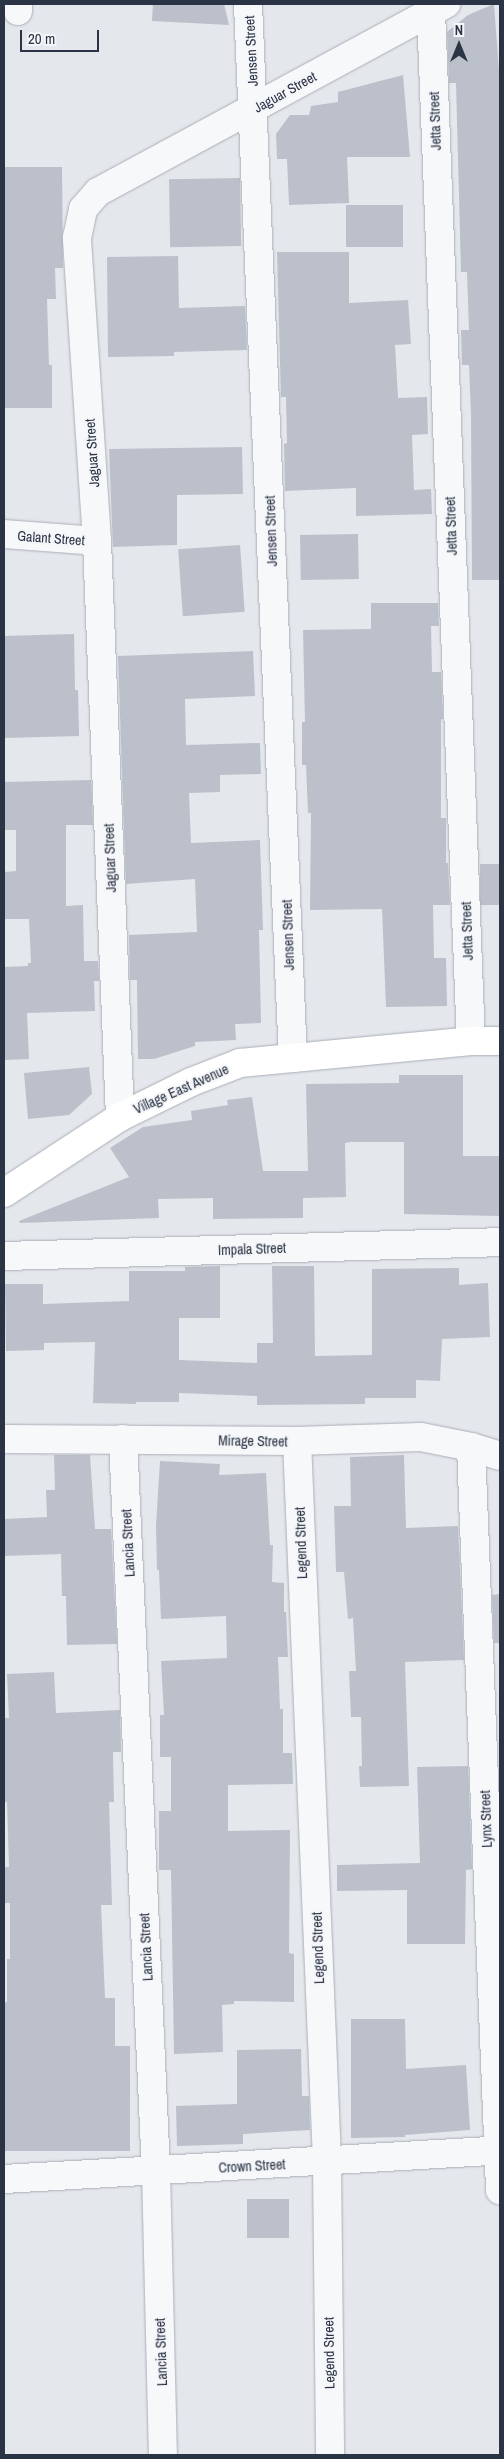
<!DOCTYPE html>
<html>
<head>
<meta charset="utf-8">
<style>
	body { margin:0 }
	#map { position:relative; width:504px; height:2459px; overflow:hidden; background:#e4e7ec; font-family:"Archivo Narrow",sans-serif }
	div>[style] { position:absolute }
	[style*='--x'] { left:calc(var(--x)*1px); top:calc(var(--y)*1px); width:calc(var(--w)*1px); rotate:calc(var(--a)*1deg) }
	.building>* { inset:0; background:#bbc0ca; transform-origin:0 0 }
	.roads { filter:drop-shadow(0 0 1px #a9aeb7) drop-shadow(0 0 1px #a9aeb7) }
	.street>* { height:28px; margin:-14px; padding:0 14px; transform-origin:14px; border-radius:14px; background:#f7f8fa }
	.secondary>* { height:28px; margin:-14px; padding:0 14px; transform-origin:14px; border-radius:14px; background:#fff }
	span { translate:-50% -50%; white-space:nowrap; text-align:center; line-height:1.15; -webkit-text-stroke:4px #f4f6f9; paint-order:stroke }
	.street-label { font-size:14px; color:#2b3445 }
	.frame { position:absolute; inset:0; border:5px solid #2b3445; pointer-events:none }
	.north { position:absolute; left:434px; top:20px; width:50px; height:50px; -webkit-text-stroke:4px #f4f6f9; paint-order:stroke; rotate:0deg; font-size:14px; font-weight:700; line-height:20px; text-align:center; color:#2b3445 }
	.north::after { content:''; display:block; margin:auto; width:18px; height:22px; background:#2b3445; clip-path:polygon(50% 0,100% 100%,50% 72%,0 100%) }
	.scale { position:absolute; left:20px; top:30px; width:79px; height:22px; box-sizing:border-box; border:2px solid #2b3445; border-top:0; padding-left:6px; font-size:15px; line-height:18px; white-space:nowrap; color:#2b3445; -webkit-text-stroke:4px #f4f6f9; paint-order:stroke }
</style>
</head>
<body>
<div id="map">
	<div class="building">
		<i style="clip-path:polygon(153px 4px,224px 4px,229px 25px,152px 21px)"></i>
		<i style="clip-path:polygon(494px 4px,500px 84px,500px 580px,472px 580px,471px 415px,469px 365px,462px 365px,461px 330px,469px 330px,467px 272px,461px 272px,456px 83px,449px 83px,447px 32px,468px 15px)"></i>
		<i style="clip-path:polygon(403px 75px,410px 157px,347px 157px,349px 203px,289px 205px,287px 159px,277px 159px,276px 134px,290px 115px,309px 115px,311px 106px,338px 102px,338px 92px)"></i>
		<i style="clip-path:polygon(4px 167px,62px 167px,63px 268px,55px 268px,56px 299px,47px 299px,49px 365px,52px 365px,52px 408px,4px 408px)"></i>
		<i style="left:240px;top:178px;width:68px;height:71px;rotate:89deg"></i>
		<i style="left:346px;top:205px;width:57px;height:42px"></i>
		<i style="clip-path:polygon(277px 252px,349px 252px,349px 303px,408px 300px,411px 344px,395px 345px,398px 398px,427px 397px,428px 434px,412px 435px,414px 490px,431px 489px,432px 514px,356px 516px,356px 488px,285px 491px,284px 444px,287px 443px,286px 397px,281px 397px)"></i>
		<i style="clip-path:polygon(178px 256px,179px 308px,245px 306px,247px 350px,174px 352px,174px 356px,108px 357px,107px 257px)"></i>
		<i style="clip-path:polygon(242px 447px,243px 494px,177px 495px,177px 545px,113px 547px,109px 449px)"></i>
		<i style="left:358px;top:534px;width:45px;height:58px;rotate:89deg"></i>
		<i style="left:240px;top:545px;width:67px;height:62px;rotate:86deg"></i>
		<i style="clip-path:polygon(371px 603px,438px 603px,439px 626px,431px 626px,432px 672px,441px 672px,443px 719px,441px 719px,441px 818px,446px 818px,446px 863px,448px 863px,450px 905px,433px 905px,434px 958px,446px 958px,447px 1006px,386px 1007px,382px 909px,310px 910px,311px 813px,308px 813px,306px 765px,302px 765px,302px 722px,305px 722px,303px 630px,371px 629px)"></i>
		<i style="clip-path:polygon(74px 634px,75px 690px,78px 690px,79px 736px,4px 738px,4px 636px)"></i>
		<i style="clip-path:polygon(253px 651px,255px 696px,185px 699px,186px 745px,260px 743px,261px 774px,220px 775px,220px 792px,189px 793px,191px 843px,260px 840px,263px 930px,259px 930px,261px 1023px,235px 1024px,236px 1040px,195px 1042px,195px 1046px,154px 1059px,138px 1059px,137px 980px,130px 980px,129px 935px,197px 932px,195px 879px,126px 884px,118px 656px)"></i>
		<i style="clip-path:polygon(91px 780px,93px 825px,66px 825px,66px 906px,83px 905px,84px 961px,98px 961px,99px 981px,94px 981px,95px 1011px,27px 1013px,29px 1059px,4px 1060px,4px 967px,28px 966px,28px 963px,31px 963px,29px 919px,4px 919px,4px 872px,16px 871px,16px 830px,4px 830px,4px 782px)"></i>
		<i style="left:500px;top:864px;width:41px;height:20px;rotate:90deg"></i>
		<i style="clip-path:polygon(89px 1067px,92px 1094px,69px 1115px,28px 1119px,24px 1073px)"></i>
		<i style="clip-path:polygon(399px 1075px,463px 1075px,463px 1156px,500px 1156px,500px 1216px,404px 1214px,404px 1142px,350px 1142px,345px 1143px,346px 1197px,303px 1198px,303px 1218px,213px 1219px,213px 1198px,158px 1199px,159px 1218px,20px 1223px,19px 1221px,129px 1177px,110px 1148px,143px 1127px,192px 1120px,191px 1111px,228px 1105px,227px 1100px,252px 1097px,263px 1171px,308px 1171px,306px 1084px,399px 1083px)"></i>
		<i style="clip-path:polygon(220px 1266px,220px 1318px,179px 1318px,179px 1360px,257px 1363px,257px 1343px,273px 1343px,272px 1266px,314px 1266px,315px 1356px,372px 1355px,372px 1269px,459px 1268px,459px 1285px,488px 1283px,490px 1337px,442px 1339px,440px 1381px,416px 1380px,416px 1398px,365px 1398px,365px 1404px,257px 1405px,257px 1396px,179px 1393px,179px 1402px,136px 1402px,136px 1404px,93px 1403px,95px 1342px,44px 1343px,44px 1350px,6px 1351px,5px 1284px,43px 1284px,43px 1304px,129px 1301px,129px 1271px,185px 1271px,185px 1267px)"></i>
		<i style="clip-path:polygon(54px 1455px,90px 1455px,95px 1529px,111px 1529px,117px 1644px,67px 1645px,66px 1596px,62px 1596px,61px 1554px,4px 1556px,4px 1519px,47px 1517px,46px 1490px,55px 1490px)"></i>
		<i style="clip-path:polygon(404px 1455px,406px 1528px,458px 1526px,464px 1660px,405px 1662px,409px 1786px,360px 1787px,359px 1766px,362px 1766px,361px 1717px,351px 1717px,349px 1671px,356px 1671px,353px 1618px,348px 1619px,344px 1572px,336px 1572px,334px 1506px,351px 1506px,350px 1457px)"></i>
		<i style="clip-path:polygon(160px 1461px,220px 1464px,219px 1475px,266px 1473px,270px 1545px,273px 1545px,272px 1582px,284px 1583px,284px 1612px,286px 1612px,288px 1657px,278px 1657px,280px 1709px,283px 1709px,283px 1753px,292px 1753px,293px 1784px,228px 1785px,228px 1831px,290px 1830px,289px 1953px,294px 1954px,294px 2002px,234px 2001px,234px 2004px,222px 2005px,223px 2052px,174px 2054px,171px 1870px,159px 1870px,159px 1811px,171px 1811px,171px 1757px,160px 1757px,160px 1715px,164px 1715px,161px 1661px,227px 1658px,226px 1616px,161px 1619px,159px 1570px,157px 1570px,156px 1525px)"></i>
		<i style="clip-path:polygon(500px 1594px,500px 1643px,494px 1643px,492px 1595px)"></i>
		<i style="clip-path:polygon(54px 1672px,56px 1713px,120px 1710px,121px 1752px,113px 1752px,114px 1802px,109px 1802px,112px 1905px,101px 1905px,105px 1998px,115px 1998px,115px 2046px,130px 2046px,130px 2151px,4px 2151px,4px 2002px,7px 2002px,7px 1959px,10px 1959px,10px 1903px,5px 1903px,4px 1867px,9px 1867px,7px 1802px,4px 1802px,4px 1718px,9px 1718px,7px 1674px)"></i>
		<i style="clip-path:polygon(468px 1766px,472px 1869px,466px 1870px,465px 1944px,407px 1944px,407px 1890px,337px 1891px,337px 1865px,420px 1863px,417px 1767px)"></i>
		<i style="clip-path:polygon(351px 2019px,405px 2019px,406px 2069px,466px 2065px,470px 2130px,405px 2135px,405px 2137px,351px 2138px)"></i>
		<i style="clip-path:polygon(301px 2049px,302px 2096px,309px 2096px,310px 2130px,243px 2134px,243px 2144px,177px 2146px,176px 2106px,237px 2104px,237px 2050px)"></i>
		<i style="left:247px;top:2199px;width:42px;height:39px"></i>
	</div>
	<div class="roads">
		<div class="street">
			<i style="--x:248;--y:4;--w:1055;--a:87.56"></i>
			<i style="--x:18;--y:11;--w:7;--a:-90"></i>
			<i style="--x:431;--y:11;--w:1031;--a:87.78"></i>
			<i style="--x:4;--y:534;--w:93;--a:4.3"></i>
			<i style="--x:120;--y:1117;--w:576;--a:-92.29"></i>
			<i style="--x:97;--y:541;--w:304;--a:-93.8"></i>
			<i style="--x:77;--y:238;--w:30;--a:-78"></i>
			<i style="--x:83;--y:209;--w:23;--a:-49"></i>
			<i style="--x:98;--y:192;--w:396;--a:-28.4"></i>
			<i style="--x:4;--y:1256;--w:496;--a:-1.6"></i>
			<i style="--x:4;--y:1439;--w:293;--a:0.4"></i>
			<i style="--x:297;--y:1441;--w:124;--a:-1.8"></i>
			<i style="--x:421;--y:1437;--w:51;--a:11.3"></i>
			<i style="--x:471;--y:1447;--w:30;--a:17"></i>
			<i style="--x:123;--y:1439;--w:733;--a:87.42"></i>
			<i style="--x:156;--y:2171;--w:284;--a:88.6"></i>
			<i style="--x:297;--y:1441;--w:721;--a:87.61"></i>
			<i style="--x:327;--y:2161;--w:294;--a:89.4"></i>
			<i style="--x:471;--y:1447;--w:744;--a:87.76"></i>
			<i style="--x:4;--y:2179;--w:497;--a:-3.3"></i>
		</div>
		<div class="secondary">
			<i style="--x:4;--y:1193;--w:139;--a:-33.2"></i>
			<i style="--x:120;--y:1117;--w:79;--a:-26.2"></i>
			<i style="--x:191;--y:1082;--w:53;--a:-21.2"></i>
			<i style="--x:240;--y:1063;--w:232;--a:-5.4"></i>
			<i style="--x:471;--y:1041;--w:29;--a:0"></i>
		</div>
	</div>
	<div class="street-label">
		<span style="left:251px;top:51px;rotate:-93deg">Jensen Street</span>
		<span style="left:285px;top:92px;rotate:-29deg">Jaguar Street</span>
		<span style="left:435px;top:121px;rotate:-92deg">Jetta Street</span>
		<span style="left:92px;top:453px;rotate:-94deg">Jaguar Street</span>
		<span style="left:451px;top:526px;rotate:-92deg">Jetta Street</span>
		<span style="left:271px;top:531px;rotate:-92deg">Jensen Street</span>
		<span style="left:51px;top:538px;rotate:4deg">Galant Street</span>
		<span style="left:110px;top:858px;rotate:-92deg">Jaguar Street</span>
		<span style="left:467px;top:931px;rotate:-92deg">Jetta Street</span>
		<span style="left:288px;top:935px;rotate:-92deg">Jensen Street</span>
		<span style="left:181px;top:1089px;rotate:-24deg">Village East Avenue</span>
		<span style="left:252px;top:1249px;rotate:-2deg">Impala Street</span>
		<span style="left:253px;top:1441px;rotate:1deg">Mirage Street</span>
		<span style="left:128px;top:1543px;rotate:-93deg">Lancia Street</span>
		<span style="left:301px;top:1543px;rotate:-92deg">Legend Street</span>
		<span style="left:486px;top:1819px;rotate:-92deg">Lynx Street</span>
		<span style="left:146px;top:1947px;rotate:-93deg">Lancia Street</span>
		<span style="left:318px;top:1948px;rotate:-92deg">Legend Street</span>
		<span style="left:252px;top:2166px;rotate:-3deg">Crown Street</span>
		<span style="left:161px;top:2352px;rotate:-92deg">Lancia Street</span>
		<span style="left:329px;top:2353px;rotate:-91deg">Legend Street</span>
	</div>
	<div class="frame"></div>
	<div class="north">N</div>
	<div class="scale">20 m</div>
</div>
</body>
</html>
